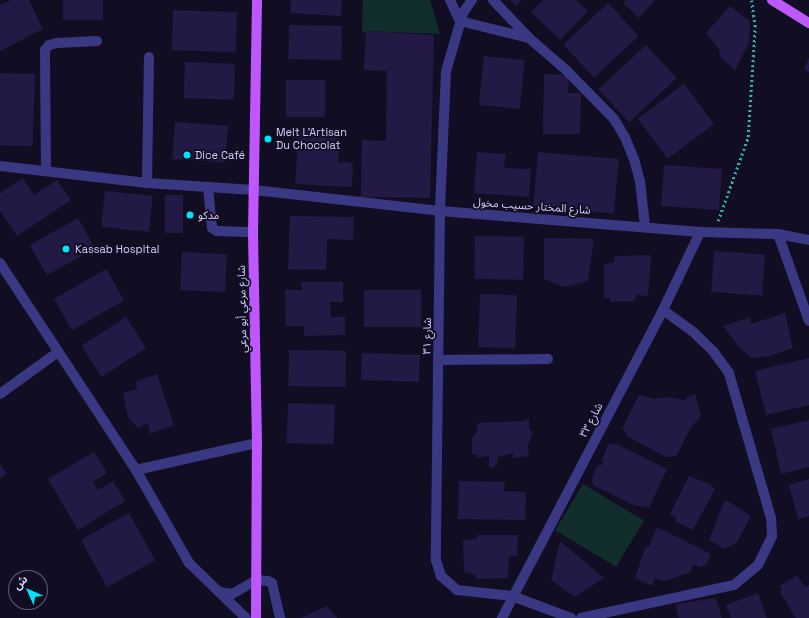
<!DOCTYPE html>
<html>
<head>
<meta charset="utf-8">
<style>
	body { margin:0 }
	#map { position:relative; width:809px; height:618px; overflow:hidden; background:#110e23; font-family:"Space Grotesk","Noto Sans Arabic",sans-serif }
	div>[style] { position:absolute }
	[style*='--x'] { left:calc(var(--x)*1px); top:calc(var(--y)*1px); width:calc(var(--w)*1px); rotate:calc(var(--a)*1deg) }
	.green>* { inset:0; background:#112d2c; transform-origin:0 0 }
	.building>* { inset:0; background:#221a44; transform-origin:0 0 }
	.path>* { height:2.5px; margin-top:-1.25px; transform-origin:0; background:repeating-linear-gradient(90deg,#2db6ad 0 2px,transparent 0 5px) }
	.minor>* { height:10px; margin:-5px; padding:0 5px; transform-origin:5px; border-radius:5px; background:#3b3883 }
	.major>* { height:10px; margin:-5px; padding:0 5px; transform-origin:5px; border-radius:5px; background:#bf57ff }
	.dots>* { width:11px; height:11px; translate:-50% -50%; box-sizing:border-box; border:2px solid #110e23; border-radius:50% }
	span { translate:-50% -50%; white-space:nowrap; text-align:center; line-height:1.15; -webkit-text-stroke:3.5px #110e23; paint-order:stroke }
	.poi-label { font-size:11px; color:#d5d0ff }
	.left { translate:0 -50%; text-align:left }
	.street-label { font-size:11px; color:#d5d0ff }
	.north { position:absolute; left:8px; top:570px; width:40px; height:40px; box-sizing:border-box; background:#110e23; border:1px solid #5f5c7b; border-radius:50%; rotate:315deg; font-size:11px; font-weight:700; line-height:16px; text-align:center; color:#d5d0ff }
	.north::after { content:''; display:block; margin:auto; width:14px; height:18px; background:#00e3fb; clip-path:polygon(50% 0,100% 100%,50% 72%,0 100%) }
</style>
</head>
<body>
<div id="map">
	<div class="green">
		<i style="clip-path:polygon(363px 0,430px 0,440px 34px,366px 31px,362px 34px)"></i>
		<i style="left:583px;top:484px;width:71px;height:54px;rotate:31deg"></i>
	</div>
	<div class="building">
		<i style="clip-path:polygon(11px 0,29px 0,43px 29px,0 51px,0 5px)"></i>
		<i style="left:63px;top:0;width:40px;height:20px"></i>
		<i style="clip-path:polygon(291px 0,342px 0,341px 16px,290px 13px)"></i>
		<i style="clip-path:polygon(510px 0,522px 0,516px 6px)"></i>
		<i style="clip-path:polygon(543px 0,576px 0,588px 11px,560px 40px,531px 12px)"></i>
		<i style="clip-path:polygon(626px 0,655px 0,639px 18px,623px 3px)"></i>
		<i style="left:608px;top:3px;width:45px;height:61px;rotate:47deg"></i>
		<i style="clip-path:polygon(730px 6px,750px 21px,749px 43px,735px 70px,720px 57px,719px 49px,706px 33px)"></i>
		<i style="left:173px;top:10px;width:64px;height:40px;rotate:2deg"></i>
		<i style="left:289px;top:25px;width:53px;height:34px;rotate:1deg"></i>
		<i style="clip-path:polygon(366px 31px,434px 35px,430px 198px,361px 197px,362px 140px,386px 141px,387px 71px,364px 70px)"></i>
		<i style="left:646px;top:45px;width:45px;height:65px;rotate:47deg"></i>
		<i style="left:484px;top:56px;width:41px;height:49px;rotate:6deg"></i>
		<i style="clip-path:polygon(809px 58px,809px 72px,804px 69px)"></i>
		<i style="left:185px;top:62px;width:50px;height:36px;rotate:2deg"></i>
		<i style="left:0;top:73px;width:35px;height:72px;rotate:2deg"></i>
		<i style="clip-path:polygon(544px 74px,569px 75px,568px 93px,581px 93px,580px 134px,543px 134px)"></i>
		<i style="left:286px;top:80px;width:39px;height:37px"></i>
		<i style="left:684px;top:84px;width:50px;height:58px;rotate:53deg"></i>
		<i style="left:175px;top:122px;width:53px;height:37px;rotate:4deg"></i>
		<i style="clip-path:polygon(299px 129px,340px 132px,338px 162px,353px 163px,352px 187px,295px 184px)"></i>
		<i style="clip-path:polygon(477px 152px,506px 154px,504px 168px,531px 169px,529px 197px,474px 193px)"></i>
		<i style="left:538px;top:152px;width:81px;height:55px;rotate:5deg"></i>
		<i style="left:664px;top:165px;width:58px;height:41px;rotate:4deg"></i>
		<i style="clip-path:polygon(23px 178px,34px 195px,57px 180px,71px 200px,17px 236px,0 211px,0 193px)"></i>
		<i style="left:105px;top:191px;width:48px;height:36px;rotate:6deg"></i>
		<i style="left:165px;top:195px;width:18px;height:38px"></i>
		<i style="clip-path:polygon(290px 216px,354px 217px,353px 240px,327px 239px,326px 270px,288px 269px)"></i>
		<i style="left:78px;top:218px;width:35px;height:55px;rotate:61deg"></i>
		<i style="left:475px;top:236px;width:49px;height:43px;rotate:1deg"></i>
		<i style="clip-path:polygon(544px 238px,594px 239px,588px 281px,564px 287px,544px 279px)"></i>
		<i style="left:714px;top:251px;width:51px;height:41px;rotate:4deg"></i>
		<i style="left:182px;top:252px;width:45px;height:38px;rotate:3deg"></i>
		<i style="clip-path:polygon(651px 255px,648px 296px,636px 295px,635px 301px,610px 302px,610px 298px,604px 298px,604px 265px,614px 262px,615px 256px)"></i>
		<i style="left:106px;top:269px;width:36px;height:60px;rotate:60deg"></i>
		<i style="clip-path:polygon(301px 282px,343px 282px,343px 302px,330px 302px,331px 317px,345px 317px,345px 335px,304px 336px,304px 326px,286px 326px,285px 290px,302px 290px)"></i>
		<i style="left:421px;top:290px;width:37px;height:57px;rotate:90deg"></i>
		<i style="left:480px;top:294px;width:37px;height:53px;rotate:2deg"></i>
		<i style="clip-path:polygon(785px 313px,793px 348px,769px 356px,751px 358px,739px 347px,723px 326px,750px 317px,751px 324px)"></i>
		<i style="left:126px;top:317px;width:37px;height:53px;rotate:57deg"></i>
		<i style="left:289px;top:350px;width:57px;height:36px;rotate:1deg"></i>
		<i style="left:362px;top:353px;width:58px;height:27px;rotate:2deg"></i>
		<i style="clip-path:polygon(809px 358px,809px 405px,766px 415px,755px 371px)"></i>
		<i style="clip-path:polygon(157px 374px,174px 425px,150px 434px,148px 423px,138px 428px,128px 417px,123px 393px,137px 389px,136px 382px)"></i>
		<i style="clip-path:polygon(695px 393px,701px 416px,692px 426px,676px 456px,666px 457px,625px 435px,626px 433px,622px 429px,639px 395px,654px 399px,666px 397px,684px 400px)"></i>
		<i style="left:288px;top:403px;width:47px;height:40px;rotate:2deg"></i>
		<i style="clip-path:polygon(529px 418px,529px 429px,533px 432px,528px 446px,529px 456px,513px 458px,513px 453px,498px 457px,497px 465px,492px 468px,489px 467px,489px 456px,477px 458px,477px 454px,472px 454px,472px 438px,476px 434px,478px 423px,525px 421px)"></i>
		<i style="clip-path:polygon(809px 420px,809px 467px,781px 474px,771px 429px)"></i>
		<i style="clip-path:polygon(608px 444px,616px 444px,667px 469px,649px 508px,633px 505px,593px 485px,592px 479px,597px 466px,604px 464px,602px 461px)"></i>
		<i style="clip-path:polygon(94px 452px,107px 473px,93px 482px,98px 490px,113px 481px,125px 501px,78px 530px,48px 479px)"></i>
		<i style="clip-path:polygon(0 464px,7px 474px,0 479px)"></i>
		<i style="clip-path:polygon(689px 476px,710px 484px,715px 489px,693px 530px,675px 521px,677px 518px,670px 514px)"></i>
		<i style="clip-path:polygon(809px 479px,809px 516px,798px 519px,789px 485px)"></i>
		<i style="clip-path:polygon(459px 481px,505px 482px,504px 491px,526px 492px,525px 520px,458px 519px)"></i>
		<i style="clip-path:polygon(728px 501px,751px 516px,737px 542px,725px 549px,709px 540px,724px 502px)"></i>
		<i style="left:129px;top:513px;width:54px;height:55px;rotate:61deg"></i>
		<i style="clip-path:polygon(657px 527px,711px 554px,707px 564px,701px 567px,694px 565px,689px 573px,664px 581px,655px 578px,652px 586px,635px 578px,646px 546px,648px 548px)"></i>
		<i style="clip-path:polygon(477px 535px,518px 535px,517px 556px,509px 556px,508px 578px,477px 579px,476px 575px,464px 572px,463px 540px,477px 539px)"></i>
		<i style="clip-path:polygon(560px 541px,604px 578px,575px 597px,551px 580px)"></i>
		<i style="clip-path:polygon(797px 575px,805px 587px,809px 585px,809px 618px,796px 618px,780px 592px,782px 590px,780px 586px)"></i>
		<i style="clip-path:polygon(758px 593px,767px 618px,731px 618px,726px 605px)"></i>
		<i style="clip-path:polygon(716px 598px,722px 618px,679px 618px,675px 604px)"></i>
		<i style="clip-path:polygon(327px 606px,337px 618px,301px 618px)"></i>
	</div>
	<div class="path">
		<i style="--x:718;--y:221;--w:89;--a:-70.3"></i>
		<i style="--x:748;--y:137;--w:110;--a:-86.4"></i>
		<i style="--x:755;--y:27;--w:27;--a:-98"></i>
	</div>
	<div class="minor">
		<i style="--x:450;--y:0;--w:23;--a:65"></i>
		<i style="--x:460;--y:21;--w:71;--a:13.8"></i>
		<i style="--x:529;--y:38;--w:49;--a:40.9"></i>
		<i style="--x:566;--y:70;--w:69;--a:45.6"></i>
		<i style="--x:614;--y:119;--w:21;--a:59"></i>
		<i style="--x:625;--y:137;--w:24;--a:68"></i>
		<i style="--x:634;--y:159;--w:23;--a:75"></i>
		<i style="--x:640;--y:181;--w:45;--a:83.7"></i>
		<i style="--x:472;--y:0;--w:16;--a:125"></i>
		<i style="--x:463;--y:13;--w:60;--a:106.3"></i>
		<i style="--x:446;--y:71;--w:140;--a:92.5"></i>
		<i style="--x:440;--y:211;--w:349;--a:90.7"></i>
		<i style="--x:436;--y:560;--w:17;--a:73"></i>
		<i style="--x:441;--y:576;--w:21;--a:41"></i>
		<i style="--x:457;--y:590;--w:55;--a:6.2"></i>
		<i style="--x:512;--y:596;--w:63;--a:20.4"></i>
		<i style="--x:493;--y:0;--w:52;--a:46.5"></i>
		<i style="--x:0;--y:166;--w:148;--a:6.6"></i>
		<i style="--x:147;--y:183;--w:107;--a:3.7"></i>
		<i style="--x:254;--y:190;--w:187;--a:6.4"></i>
		<i style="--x:440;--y:211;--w:261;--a:4.6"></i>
		<i style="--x:700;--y:232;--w:78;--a:1.5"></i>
		<i style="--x:778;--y:234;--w:32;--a:11"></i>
		<i style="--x:46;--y:171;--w:121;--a:-90.5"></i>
		<i style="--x:45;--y:50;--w:6;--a:-51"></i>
		<i style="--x:49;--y:45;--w:8;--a:-14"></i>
		<i style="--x:57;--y:43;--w:40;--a:-2.9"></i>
		<i style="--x:147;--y:183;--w:126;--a:-89.1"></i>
		<i style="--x:208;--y:187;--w:41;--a:84.4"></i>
		<i style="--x:212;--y:228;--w:6;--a:31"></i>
		<i style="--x:217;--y:231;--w:36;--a:2"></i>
		<i style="--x:778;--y:234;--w:92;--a:70.4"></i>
		<i style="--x:0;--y:263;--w:248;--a:56.7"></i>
		<i style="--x:136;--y:470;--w:107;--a:60.3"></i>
		<i style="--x:189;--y:563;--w:79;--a:44"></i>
		<i style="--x:438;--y:360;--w:110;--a:-0.5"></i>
		<i style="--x:0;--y:394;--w:72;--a:-35.9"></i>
		<i style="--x:136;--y:470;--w:124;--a:-12.6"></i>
		<i style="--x:219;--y:592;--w:13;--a:9"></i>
		<i style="--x:232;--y:594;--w:28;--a:-30"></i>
		<i style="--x:256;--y:580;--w:12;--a:5"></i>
		<i style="--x:268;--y:581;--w:4;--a:27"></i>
		<i style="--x:272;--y:583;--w:36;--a:77"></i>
		<i style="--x:502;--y:618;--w:348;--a:-62.4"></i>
		<i style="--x:663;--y:310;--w:86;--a:-64.6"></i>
		<i style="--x:581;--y:618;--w:157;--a:-12.2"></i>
		<i style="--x:734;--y:585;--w:31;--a:-40"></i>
		<i style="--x:758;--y:565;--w:32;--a:-64"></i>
		<i style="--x:772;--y:536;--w:18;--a:-93"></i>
		<i style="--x:771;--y:518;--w:151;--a:-106.2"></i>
		<i style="--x:729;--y:373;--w:26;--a:-126"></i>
		<i style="--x:714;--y:352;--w:30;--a:-136"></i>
		<i style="--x:692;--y:331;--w:36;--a:-144"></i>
	</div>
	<div class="major">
		<i style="--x:772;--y:0;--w:44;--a:31.9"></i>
		<i style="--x:256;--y:618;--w:175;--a:-89.7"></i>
		<i style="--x:257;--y:443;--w:211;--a:-91.1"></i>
		<i style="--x:253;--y:232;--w:232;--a:-89"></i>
	</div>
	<div class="dots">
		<i style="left:268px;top:139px;background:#00e3fb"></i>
		<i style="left:187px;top:155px;background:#00e3fb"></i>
		<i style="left:190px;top:215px;background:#00e3fb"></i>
		<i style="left:66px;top:249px;background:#00e3fb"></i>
	</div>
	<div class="poi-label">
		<span class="left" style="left:276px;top:139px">Melt L'Artisan<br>Du Chocolat</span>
		<span class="left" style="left:195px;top:155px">Dice Café</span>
		<span class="left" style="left:198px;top:215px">مدكو</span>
		<span class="left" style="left:75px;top:249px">Kassab Hospital</span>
	</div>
	<div class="street-label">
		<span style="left:532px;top:206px;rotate:4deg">شارع المختار حسيب مخول</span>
		<span style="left:242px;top:309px;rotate:-91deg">شارع مرعي أبو مرعي</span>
		<span style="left:427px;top:336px;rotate:-89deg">شارع ٣١</span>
		<span style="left:591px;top:420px;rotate:-62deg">شارع ٣٣</span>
	</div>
	<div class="north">ش</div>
</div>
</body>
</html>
